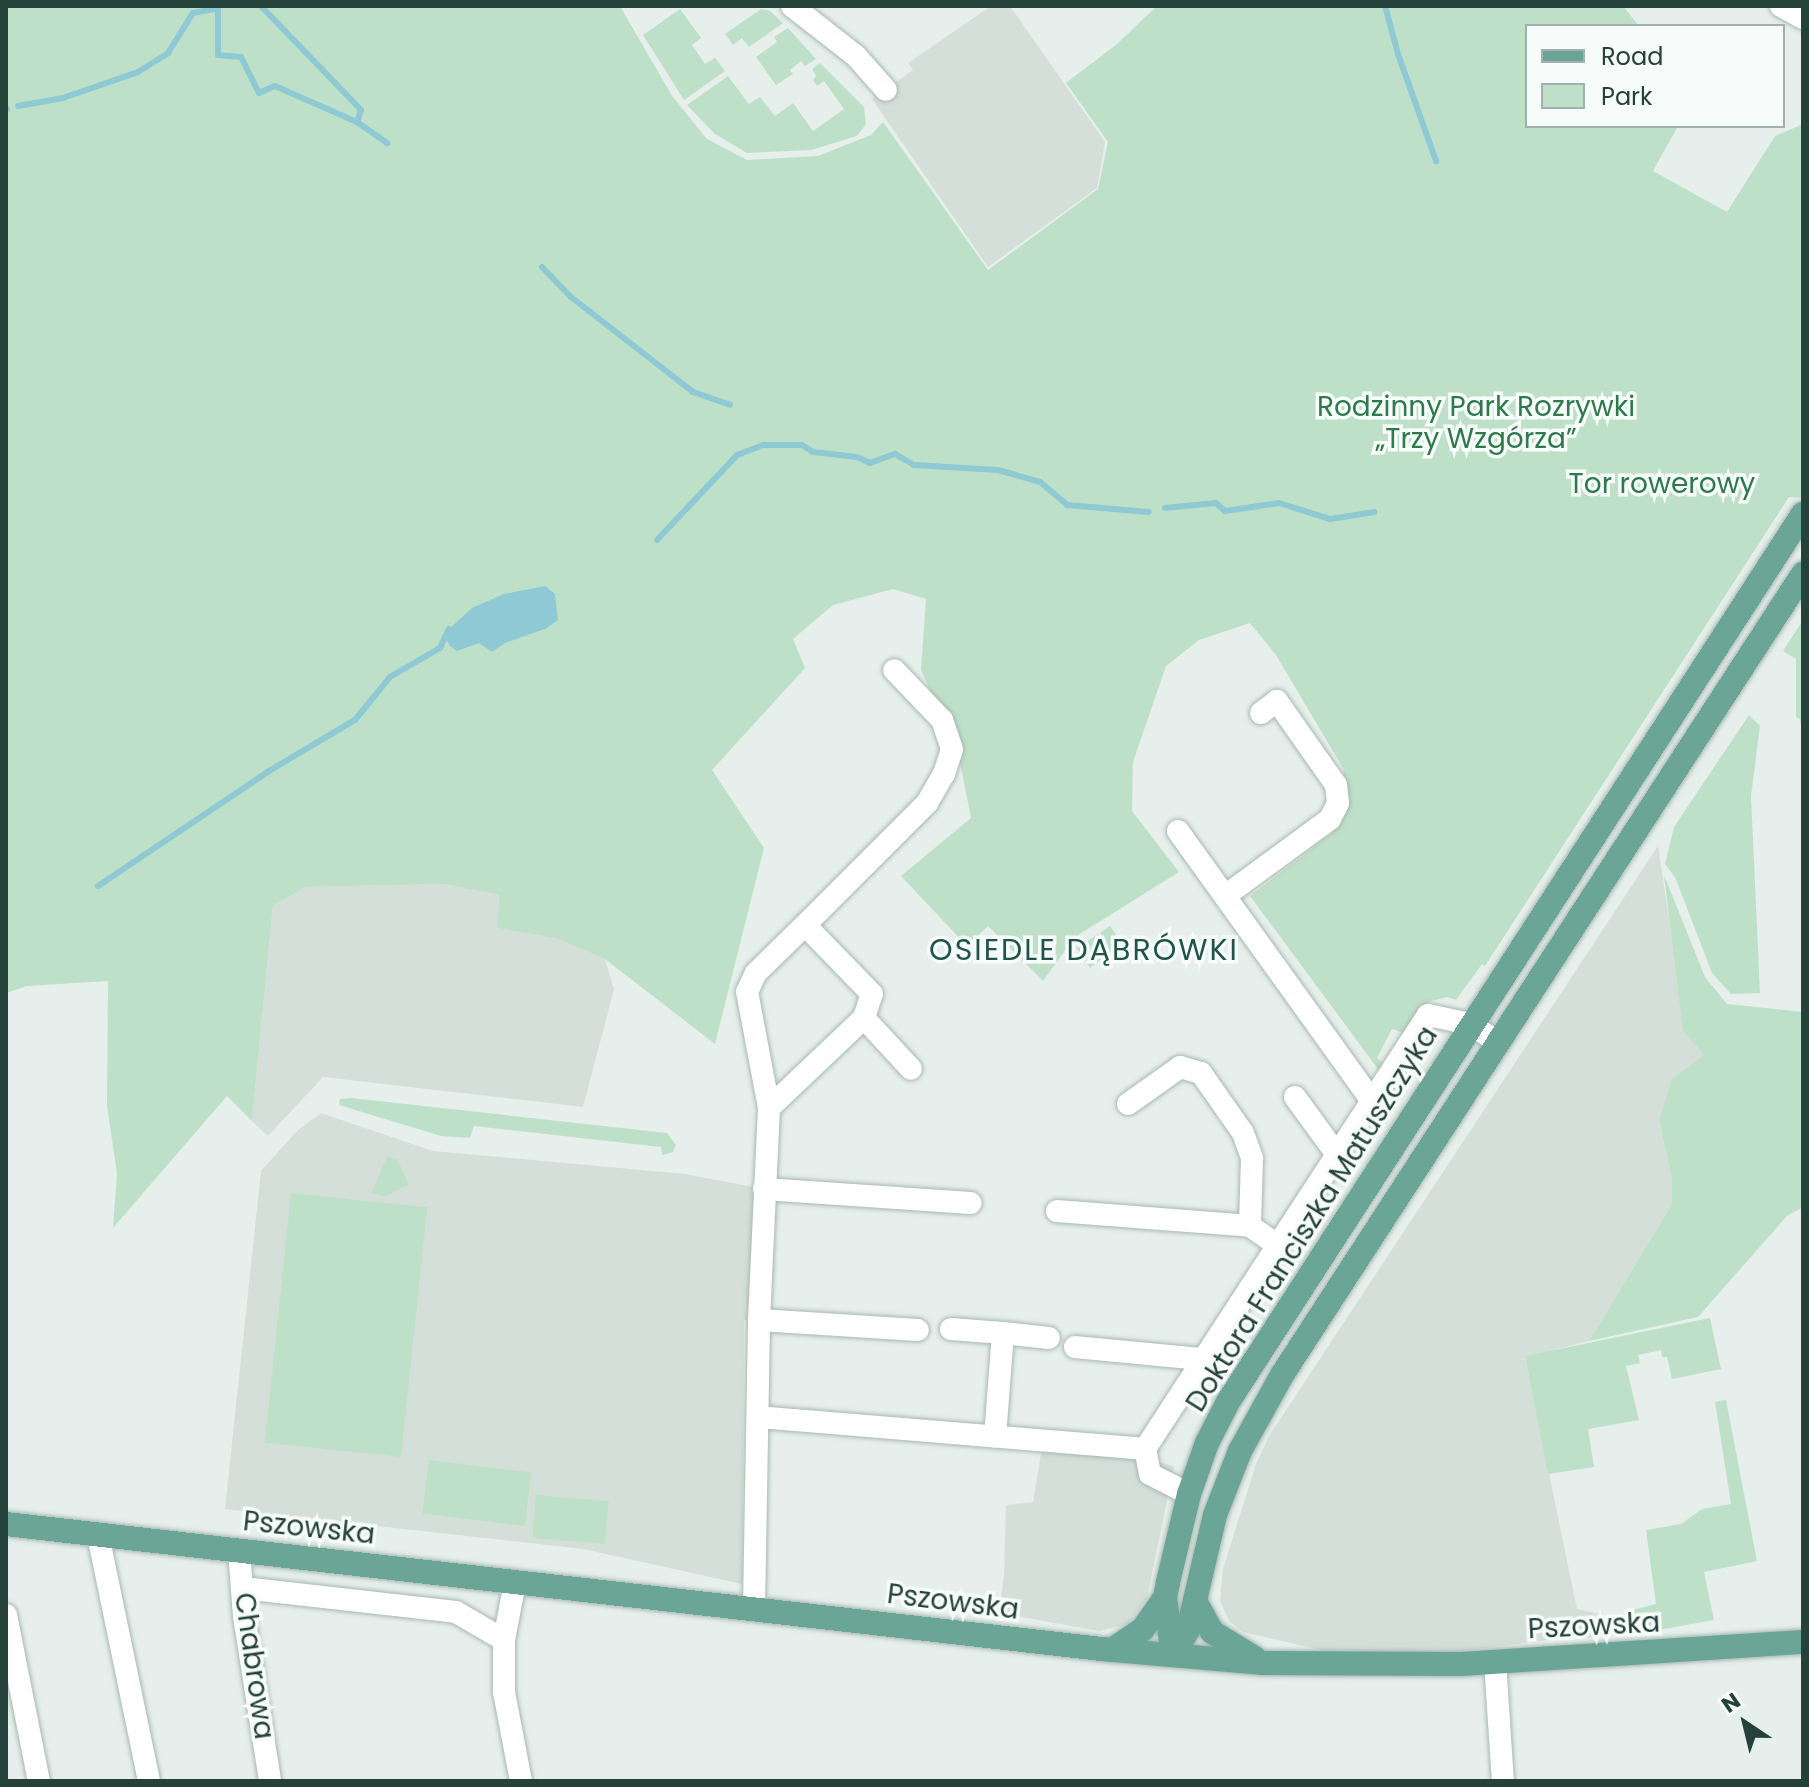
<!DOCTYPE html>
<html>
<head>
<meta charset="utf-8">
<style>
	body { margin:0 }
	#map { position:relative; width:1809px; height:1787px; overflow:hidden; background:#e6efeb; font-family:Poppins,sans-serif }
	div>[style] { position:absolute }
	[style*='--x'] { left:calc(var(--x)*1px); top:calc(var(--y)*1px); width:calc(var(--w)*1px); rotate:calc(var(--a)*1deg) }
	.built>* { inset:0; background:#d4dfda }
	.green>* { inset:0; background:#bfe0c8; transform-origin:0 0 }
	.water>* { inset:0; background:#8ec9d4 }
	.stream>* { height:6px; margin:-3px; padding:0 3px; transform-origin:3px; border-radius:3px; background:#8ec9d4 }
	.roads { filter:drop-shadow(0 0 2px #a8b8b2) drop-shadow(0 0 2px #a8b8b2) }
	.minor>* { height:22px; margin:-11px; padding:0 11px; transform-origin:11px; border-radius:11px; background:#fff }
	.major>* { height:24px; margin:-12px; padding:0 12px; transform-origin:12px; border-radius:12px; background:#6aa596 }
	span { translate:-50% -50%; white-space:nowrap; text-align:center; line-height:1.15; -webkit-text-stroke:7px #f7fbf9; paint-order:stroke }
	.park-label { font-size:28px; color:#2d7a4b }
	.street-label { font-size:28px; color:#24423a }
	.neighbourhood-label { font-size:30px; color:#1f5548; letter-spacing:2px }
	.frame { position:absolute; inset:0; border:8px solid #24423a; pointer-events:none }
	.legend { position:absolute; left:1525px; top:24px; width:260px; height:104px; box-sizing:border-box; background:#f7fbf9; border:2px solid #a3b1ad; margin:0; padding:10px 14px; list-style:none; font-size:24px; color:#24423a }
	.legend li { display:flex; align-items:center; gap:16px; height:40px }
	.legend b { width:40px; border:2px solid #a3b1ad }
	.north { position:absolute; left:1705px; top:1683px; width:80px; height:80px; -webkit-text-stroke:6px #f7fbf9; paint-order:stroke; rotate:325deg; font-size:22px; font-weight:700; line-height:32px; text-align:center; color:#24423a }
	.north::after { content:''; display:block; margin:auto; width:28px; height:36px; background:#24423a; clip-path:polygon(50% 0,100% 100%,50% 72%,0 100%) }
</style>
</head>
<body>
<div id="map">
	<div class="built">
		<i style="clip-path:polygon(991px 6px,1010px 6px,1105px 142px,1097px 188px,988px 267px,872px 99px,913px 70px,908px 63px)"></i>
		<i style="clip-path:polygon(1658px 846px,1686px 1031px,1708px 1052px,1659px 1120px,1672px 1179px,1672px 1204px,1589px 1341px,1525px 1357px,1577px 1609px,1603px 1615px,1606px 1627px,1594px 1638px,1570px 1637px,1455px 1652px,1325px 1651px,1243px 1632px,1229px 1621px,1220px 1601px,1223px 1569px,1256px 1464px,1269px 1436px)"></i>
		<i style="clip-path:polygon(443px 884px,499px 895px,497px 928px,555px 938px,605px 959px,614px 989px,583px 1107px,323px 1077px,268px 1136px,252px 1121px,273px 906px,306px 887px)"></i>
		<i style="clip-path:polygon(321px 1113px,433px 1151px,685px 1174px,764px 1189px,759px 1320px,744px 1320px,742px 1584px,583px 1549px,225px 1509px,261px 1171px,298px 1130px)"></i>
		<i style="clip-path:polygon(1042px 1447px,1124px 1453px,1174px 1466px,1147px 1598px,1128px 1624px,1099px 1631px,999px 1613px,1004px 1576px,1006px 1505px,1033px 1502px)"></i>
	</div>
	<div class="green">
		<i style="clip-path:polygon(6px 6px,620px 6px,672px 96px,707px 139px,747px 160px,818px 156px,871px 135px,883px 122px,988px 270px,1098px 189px,1108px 142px,1066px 83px,1117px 44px,1157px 6px,1623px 6px,1639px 26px,1527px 26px,1527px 126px,1678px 126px,1653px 171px,1727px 212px,1775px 136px,1803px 124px,1803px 498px,1789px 497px,1485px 966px,1482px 964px,1456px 1000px,1447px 997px,1427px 1002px,1403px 1033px,1392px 1029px,1377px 1058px,1386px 1065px,1381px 1073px,1250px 896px,1331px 834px,1340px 804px,1347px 801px,1343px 768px,1276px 655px,1250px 623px,1199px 640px,1166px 666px,1133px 762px,1132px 811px,1179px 872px,1075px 937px,1043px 981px,988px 926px,967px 946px,901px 876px,971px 818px,958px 752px,921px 670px,926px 599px,893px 589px,833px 605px,793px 639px,805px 668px,712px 770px,764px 848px,715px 1044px,605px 959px,555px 938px,497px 928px,499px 895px,443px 884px,306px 887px,273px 906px,252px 1121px,227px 1096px,113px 1228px,117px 1173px,107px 1106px,108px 981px,27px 986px,6px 993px)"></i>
		<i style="clip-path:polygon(680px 9px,701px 38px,692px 45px,705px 64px,715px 58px,725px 71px,684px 100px,643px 35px)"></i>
		<i style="clip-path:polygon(761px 9px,770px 11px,783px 23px,749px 47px,742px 38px,733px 45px,725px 34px)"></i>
		<i style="clip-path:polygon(788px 28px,816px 59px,805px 66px,801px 61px,790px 70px,793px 74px,776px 85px,756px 57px,777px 42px,774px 37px)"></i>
		<i style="clip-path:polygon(820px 63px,864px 107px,866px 124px,857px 136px,811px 150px,747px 153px,715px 134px,687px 105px,728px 76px,749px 104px,760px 97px,775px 116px,793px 103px,813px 131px,844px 109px,824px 81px,817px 86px,813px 80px,816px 76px,812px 69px)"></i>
		<i style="clip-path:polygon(1803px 620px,1803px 739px,1800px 719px,1796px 717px,1796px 659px,1783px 651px)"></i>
		<i style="clip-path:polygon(1749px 715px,1760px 726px,1751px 796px,1760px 993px,1731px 994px,1712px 973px,1675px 877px,1665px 864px,1674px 827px)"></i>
		<i style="clip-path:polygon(1664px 875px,1705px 977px,1727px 1004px,1803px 1012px,1803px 1207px,1787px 1216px,1698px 1317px,1589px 1341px,1672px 1204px,1672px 1179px,1659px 1120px,1672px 1079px,1704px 1055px,1683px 1031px)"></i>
		<i style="left:1110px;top:926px;width:23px;height:40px;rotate:56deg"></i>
		<i style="clip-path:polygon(351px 1098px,667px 1133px,676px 1145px,673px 1152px,662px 1155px,661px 1147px,474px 1126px,470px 1138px,441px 1136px,339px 1105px,340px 1099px)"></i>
		<i style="clip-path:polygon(387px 1156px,398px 1161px,409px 1185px,383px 1197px,372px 1192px)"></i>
		<i style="left:291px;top:1193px;width:137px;height:251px;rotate:6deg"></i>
		<i style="clip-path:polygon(1710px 1318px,1721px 1369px,1672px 1379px,1667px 1357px,1662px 1357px,1661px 1350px,1638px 1355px,1640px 1363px,1626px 1366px,1639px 1420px,1588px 1429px,1594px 1467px,1548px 1474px,1525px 1356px)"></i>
		<i style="clip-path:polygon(1726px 1400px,1757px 1561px,1704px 1572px,1714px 1620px,1641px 1633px,1633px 1623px,1633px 1610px,1656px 1604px,1646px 1530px,1681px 1524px,1702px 1509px,1731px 1504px,1715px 1402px)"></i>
		<i style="left:429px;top:1460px;width:103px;height:54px;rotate:7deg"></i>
		<i style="left:536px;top:1495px;width:73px;height:43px;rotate:5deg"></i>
	</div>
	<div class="water">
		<i style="clip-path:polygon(545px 586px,555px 594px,558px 620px,545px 629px,505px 643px,492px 652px,479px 643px,457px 651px,450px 646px,446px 639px,449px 629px,472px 608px,504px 594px)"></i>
	</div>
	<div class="stream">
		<i style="--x:261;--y:6;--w:144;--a:46.1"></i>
		<i style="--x:361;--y:110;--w:13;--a:108"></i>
		<i style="--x:1385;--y:6;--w:50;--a:74.8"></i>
		<i style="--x:1398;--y:54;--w:114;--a:70.4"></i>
		<i style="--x:18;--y:106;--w:46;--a:-10.1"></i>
		<i style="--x:63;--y:98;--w:79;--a:-19.1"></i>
		<i style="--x:138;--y:72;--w:36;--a:-32"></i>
		<i style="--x:168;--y:53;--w:47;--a:-58"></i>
		<i style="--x:193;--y:13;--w:25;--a:-11"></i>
		<i style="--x:218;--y:8;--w:47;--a:90"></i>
		<i style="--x:218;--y:55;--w:23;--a:5"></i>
		<i style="--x:241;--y:57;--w:40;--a:63.4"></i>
		<i style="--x:259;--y:93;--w:17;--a:-24"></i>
		<i style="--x:275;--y:86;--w:90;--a:23.7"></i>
		<i style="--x:357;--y:122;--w:37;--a:35"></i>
		<i style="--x:6;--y:109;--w:1;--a:0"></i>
		<i style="--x:542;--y:267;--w:42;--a:46"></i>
		<i style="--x:571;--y:297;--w:155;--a:37.9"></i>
		<i style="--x:693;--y:392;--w:39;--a:19"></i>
		<i style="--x:1165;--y:508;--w:51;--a:-5.6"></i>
		<i style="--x:1216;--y:503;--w:12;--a:42"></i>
		<i style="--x:1225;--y:511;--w:55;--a:-8.4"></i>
		<i style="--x:1279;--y:503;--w:53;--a:17.4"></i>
		<i style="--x:1330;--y:519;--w:45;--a:-9"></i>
		<i style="--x:657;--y:540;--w:117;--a:-46.7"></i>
		<i style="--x:737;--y:455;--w:28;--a:-21"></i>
		<i style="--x:763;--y:445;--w:39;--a:0"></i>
		<i style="--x:802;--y:445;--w:13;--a:32"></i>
		<i style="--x:813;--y:452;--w:44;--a:6.5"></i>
		<i style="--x:857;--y:457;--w:14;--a:25"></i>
		<i style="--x:870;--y:463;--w:27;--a:-20"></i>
		<i style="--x:895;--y:454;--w:22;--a:30"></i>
		<i style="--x:914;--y:465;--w:84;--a:3.4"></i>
		<i style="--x:998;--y:470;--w:44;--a:15.9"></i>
		<i style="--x:1040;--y:482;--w:35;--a:40"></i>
		<i style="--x:1067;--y:505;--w:82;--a:4.9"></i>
		<i style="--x:98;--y:886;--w:206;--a:-33.9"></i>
		<i style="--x:269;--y:771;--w:100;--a:-30.7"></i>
		<i style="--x:355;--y:720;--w:55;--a:-50.9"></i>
		<i style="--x:390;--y:677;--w:58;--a:-30.1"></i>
		<i style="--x:440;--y:648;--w:21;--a:-65"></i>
	</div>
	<div class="roads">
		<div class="minor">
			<i style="--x:792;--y:6;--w:81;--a:38"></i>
			<i style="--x:856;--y:56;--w:45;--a:48.6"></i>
			<i style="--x:1781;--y:6;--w:25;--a:29"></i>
			<i style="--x:1178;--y:831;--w:334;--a:54.3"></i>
			<i style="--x:1225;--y:896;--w:130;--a:-36.3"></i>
			<i style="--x:1330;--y:819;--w:18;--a:-63"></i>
			<i style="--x:1338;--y:803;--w:18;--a:-96"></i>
			<i style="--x:1336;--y:785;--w:103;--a:-125.1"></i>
			<i style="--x:1277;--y:701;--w:20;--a:143"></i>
			<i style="--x:864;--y:1018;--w:69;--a:47.3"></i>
			<i style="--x:1295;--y:1097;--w:73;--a:53.9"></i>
			<i style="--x:1128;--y:1104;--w:64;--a:-35.4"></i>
			<i style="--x:1180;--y:1067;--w:22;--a:16"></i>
			<i style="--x:1201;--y:1073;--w:73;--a:55"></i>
			<i style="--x:1243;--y:1133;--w:27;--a:70"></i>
			<i style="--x:1252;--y:1158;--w:68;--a:91.7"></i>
			<i style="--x:769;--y:1108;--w:118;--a:-100.7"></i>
			<i style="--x:747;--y:992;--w:21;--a:-65"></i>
			<i style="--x:756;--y:973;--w:69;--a:-44.4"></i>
			<i style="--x:764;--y:1189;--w:207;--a:3.9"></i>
			<i style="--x:1057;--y:1211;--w:194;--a:4.4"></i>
			<i style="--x:1250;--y:1226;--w:35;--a:35"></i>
			<i style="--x:759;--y:1320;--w:159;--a:3.6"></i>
			<i style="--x:951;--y:1329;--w:52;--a:4.4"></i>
			<i style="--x:1003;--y:1333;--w:104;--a:94.4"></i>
			<i style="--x:1003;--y:1333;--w:46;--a:6.2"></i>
			<i style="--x:1075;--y:1347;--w:129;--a:5.4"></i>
			<i style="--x:758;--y:1417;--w:388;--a:4.7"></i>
			<i style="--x:1189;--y:1494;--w:44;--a:-152.9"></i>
			<i style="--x:1150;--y:1474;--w:25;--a:-101"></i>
			<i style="--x:1145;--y:1449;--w:518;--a:-56.89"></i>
			<i style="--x:1428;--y:1015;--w:43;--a:12.1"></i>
			<i style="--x:1470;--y:1024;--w:31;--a:33"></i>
			<i style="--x:98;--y:1535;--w:251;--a:78.3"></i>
			<i style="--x:239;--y:1550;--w:66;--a:85.7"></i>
			<i style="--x:244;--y:1616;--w:167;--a:81"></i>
			<i style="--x:515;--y:1582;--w:59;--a:100.7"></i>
			<i style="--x:504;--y:1640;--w:52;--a:90"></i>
			<i style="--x:504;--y:1692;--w:91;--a:79.2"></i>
			<i style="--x:243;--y:1588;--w:214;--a:6.4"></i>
			<i style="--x:456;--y:1612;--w:56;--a:30.3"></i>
			<i style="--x:754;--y:1609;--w:289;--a:-89"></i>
			<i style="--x:759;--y:1320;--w:212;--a:-87.3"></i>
			<i style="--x:769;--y:1108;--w:131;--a:-43.5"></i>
			<i style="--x:864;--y:1018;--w:25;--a:-72"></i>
			<i style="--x:872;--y:994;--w:96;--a:-134.2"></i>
			<i style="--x:805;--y:925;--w:173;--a:-45"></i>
			<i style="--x:927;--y:803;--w:34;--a:-60"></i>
			<i style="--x:944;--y:774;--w:26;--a:-72"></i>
			<i style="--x:952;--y:749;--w:31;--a:-109"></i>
			<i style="--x:942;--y:720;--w:69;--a:-133.8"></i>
			<i style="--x:6;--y:1615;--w:169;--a:78.8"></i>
			<i style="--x:1495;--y:1662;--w:119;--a:86.2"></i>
		</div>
		<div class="major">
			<i style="--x:6;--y:1524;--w:1103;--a:6.51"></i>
			<i style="--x:1102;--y:1649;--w:162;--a:5"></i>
			<i style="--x:1263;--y:1663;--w:198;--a:0.3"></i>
			<i style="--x:1461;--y:1664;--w:343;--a:-3.7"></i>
			<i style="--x:1195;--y:1601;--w:35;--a:61"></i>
			<i style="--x:1212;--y:1632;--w:50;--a:31.2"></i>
			<i style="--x:1112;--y:1650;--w:37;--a:-34"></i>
			<i style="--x:1143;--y:1629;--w:38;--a:-55"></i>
			<i style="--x:1173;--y:1655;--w:58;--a:-98"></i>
			<i style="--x:1165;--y:1598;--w:16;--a:-79"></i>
			<i style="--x:1168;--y:1582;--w:90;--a:-76.6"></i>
			<i style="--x:1189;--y:1494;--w:54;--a:-70.6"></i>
			<i style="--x:1207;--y:1443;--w:46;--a:-62.9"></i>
			<i style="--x:1228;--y:1402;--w:1058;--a:-57.08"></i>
			<i style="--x:1173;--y:1655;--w:29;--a:-59"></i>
			<i style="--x:1188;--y:1630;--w:118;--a:-76.8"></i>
			<i style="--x:1215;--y:1515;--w:69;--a:-68.7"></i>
			<i style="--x:1240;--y:1451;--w:87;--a:-61.1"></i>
			<i style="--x:1282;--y:1375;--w:956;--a:-56.96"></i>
		</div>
	</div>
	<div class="park-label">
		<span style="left:1476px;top:423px">Rodzinny Park Rozrywki<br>„Trzy Wzgórza”</span>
		<span style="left:1662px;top:484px">Tor rowerowy</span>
	</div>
	<div class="street-label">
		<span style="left:1312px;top:1219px;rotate:-58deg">Doktora Franciszka Matuszczyka</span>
		<span style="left:309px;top:1528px;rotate:6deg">Pszowska</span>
		<span style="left:953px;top:1602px;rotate:7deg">Pszowska</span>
		<span style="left:1594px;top:1626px;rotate:-3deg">Pszowska</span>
		<span style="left:254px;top:1666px;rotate:82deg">Chabrowa</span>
	</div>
	<div class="neighbourhood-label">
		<span style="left:1084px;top:950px">OSIEDLE DĄBRÓWKI</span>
	</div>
	<div class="frame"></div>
	<ul class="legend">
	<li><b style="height:10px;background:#6aa596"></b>Road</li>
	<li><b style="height:22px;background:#bfe0c8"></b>Park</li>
	</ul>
	<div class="north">N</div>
</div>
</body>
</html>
